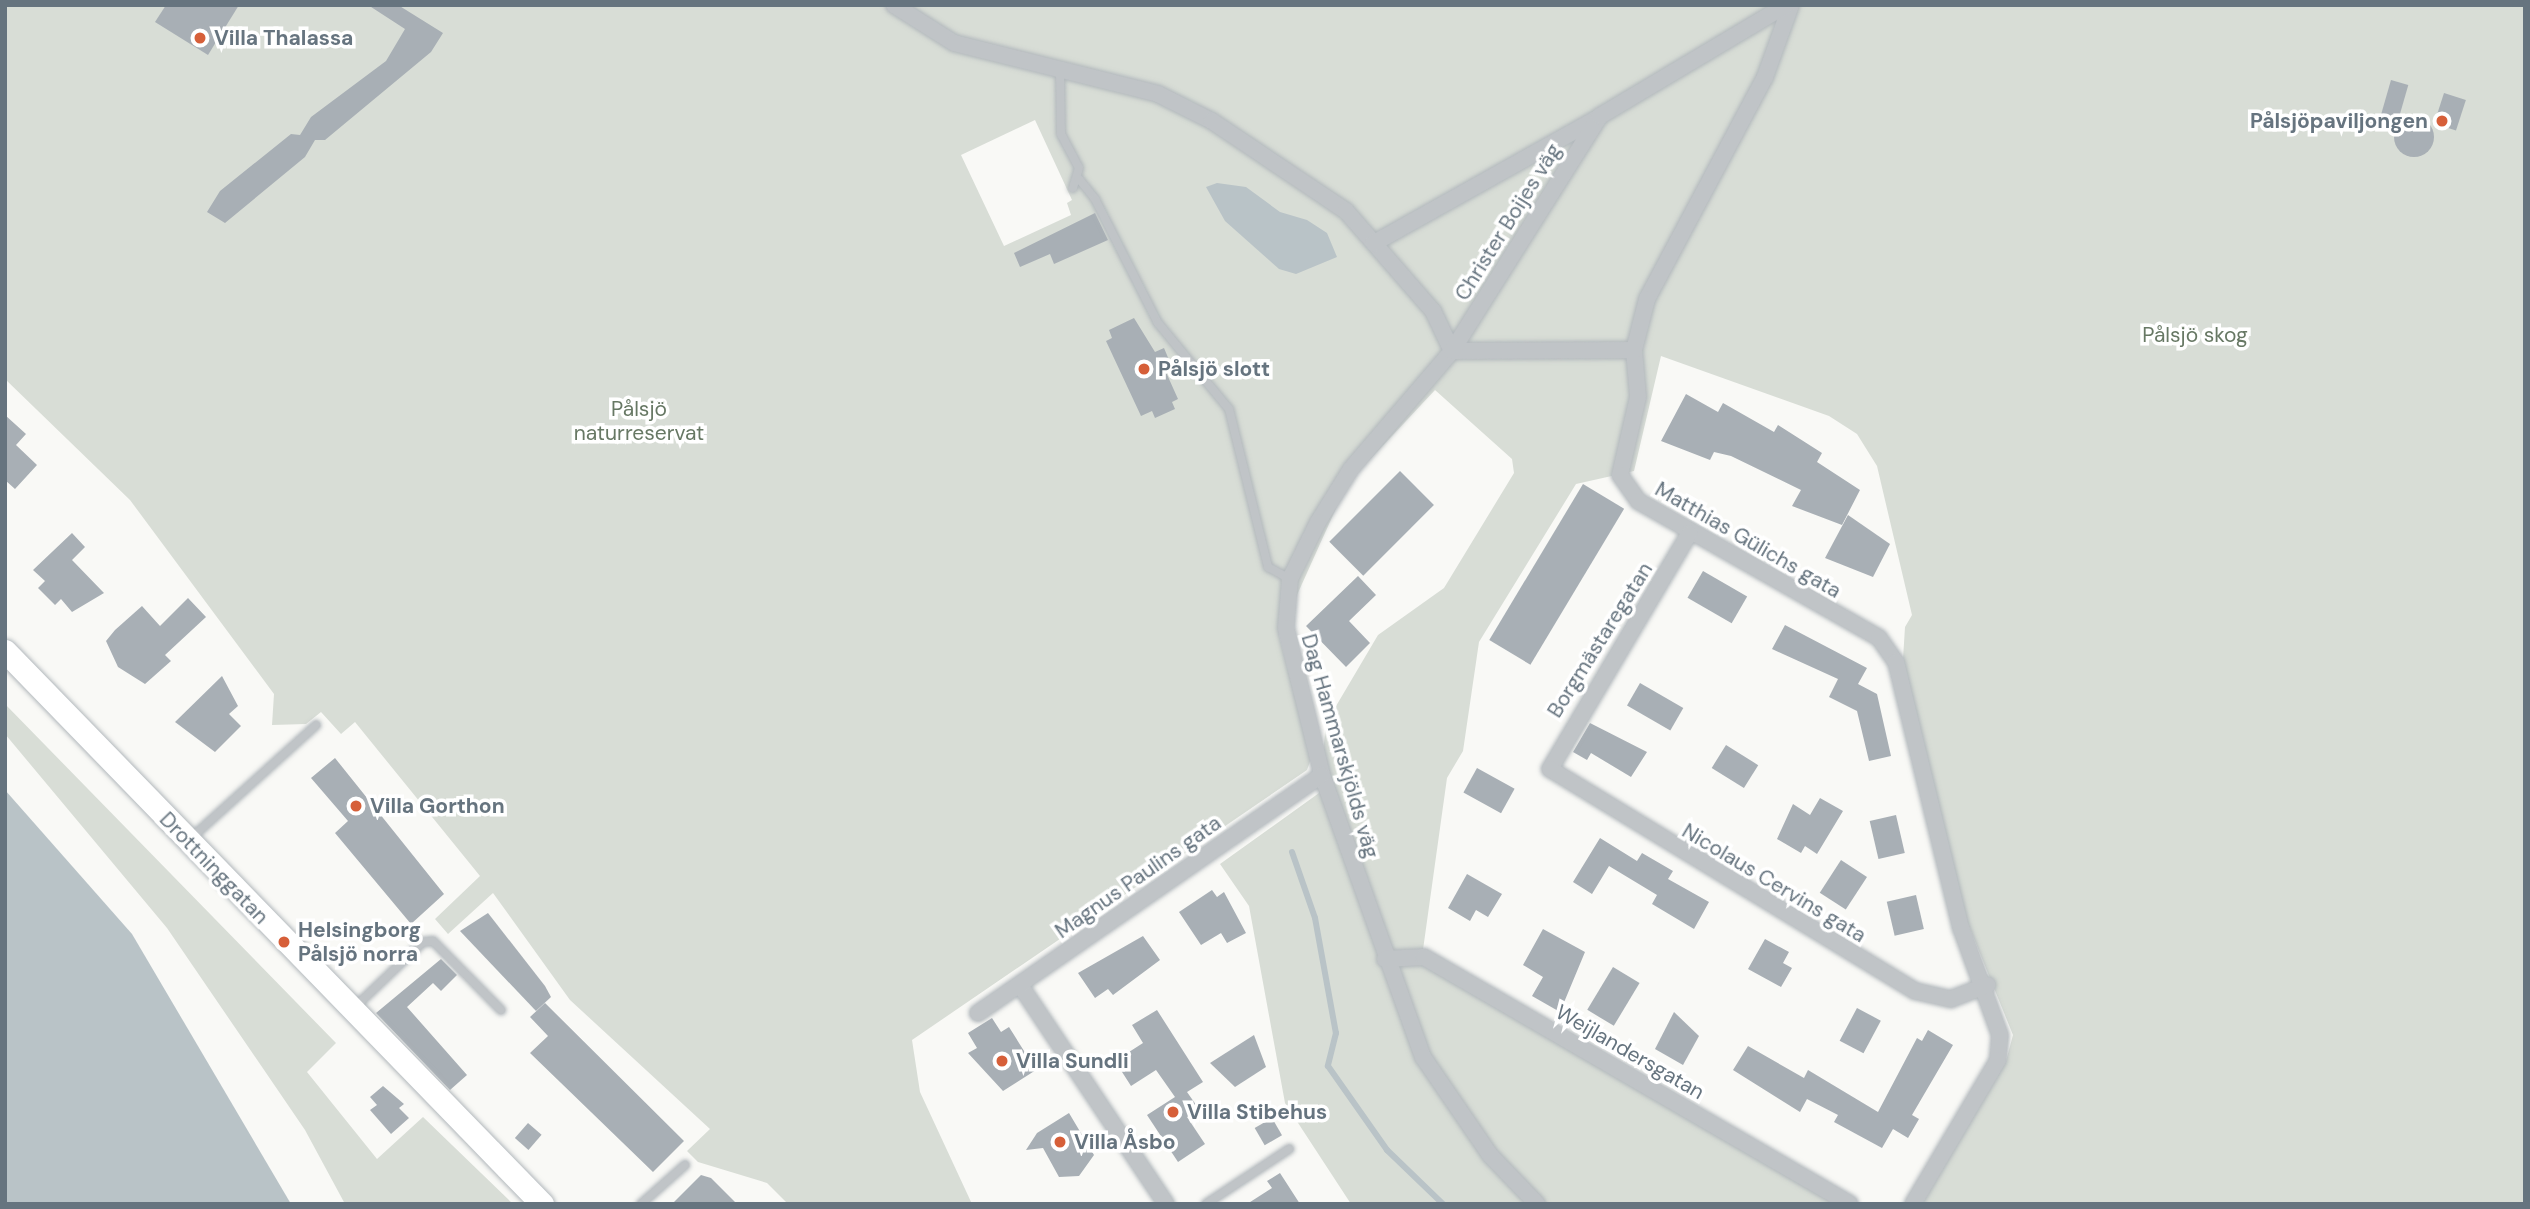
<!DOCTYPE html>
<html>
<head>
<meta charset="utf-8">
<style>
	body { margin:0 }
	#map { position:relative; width:2530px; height:1209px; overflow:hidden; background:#f9f9f6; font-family:"DM Sans",sans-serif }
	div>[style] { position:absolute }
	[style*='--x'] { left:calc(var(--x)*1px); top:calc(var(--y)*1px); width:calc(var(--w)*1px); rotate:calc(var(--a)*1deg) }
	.green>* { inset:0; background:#d8ddd6 }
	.water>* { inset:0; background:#b9c3c7 }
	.stream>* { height:6px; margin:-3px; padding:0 3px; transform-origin:3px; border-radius:3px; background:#b9c3c7 }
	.building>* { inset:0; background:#a8afb5; transform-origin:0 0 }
	.round { border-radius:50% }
	.roads { filter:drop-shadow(0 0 2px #b2b8bc) drop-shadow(0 0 2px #b2b8bc) }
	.lane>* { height:8px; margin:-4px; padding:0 4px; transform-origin:4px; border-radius:4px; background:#c0c4c7 }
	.street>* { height:16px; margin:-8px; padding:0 8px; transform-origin:8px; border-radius:8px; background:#c0c4c7 }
	.secondary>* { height:23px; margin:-11.5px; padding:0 11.5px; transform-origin:11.5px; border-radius:11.5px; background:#fff }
	.dots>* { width:19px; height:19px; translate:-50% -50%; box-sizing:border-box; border:4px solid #fff; border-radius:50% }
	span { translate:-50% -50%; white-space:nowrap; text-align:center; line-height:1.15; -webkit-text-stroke:7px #fff; paint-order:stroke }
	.poi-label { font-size:21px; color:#66747f; font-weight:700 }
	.left { translate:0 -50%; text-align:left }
	.right { translate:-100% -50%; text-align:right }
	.street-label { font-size:21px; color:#66747f }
	.park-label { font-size:21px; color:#677864 }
	.frame { position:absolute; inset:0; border:7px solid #66747f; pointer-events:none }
</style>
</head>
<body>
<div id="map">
	<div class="green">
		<i style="clip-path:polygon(evenodd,5px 5px,2525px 5px,2525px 1204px,1922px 1204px,2006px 1061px,2013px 1035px,1962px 909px,1903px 659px,1905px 627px,1912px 615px,1877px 466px,1857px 434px,1829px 416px,1661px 356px,1634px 471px,1576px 484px,1479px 642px,1463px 751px,1447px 778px,1421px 964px,1837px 1204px,1351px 1204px,1285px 1103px,1249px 906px,1220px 864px,1319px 793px,1326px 723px,1378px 635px,1444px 588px,1514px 473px,1512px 459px,1435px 390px,1347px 484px,1279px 635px,1311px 759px,1307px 770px,912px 1040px,920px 1092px,972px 1204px,788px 1204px,767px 1183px,698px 1162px,687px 1151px,710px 1129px,570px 1000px,493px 893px,448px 934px,435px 919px,480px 876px,355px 722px,341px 734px,321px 712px,306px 724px,272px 725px,274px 694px,130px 500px,5px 379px,5px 5px,1035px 120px,1072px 200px,1067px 203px,1071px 215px,1004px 246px,961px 155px,1035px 120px)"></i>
		<i style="clip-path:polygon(5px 704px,336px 1043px,307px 1072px,377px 1159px,423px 1117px,513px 1204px,345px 1204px,305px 1130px,167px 928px,5px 734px)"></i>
	</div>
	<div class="water">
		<i style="clip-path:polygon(1217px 183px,1246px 187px,1280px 212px,1307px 220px,1327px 233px,1337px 257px,1296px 274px,1279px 269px,1225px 221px,1206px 187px)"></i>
		<i style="clip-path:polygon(5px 790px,132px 934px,291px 1204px,5px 1204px)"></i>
	</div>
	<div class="stream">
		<i style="--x:1292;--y:852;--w:70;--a:70.8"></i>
		<i style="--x:1315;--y:918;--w:117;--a:79.7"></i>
		<i style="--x:1336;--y:1033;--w:34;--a:104"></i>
		<i style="--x:1328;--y:1066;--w:103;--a:54.9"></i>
		<i style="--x:1387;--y:1150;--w:78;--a:44"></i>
	</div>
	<div class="building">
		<i style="clip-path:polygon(166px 5px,239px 5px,208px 55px,155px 22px)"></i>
		<i style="clip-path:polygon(368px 5px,398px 5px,443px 33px,431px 52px,325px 140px,315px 140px,305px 157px,225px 223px,207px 212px,220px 191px,291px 134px,300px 135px,311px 117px,386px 61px,405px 29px)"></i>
		<i style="left:2391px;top:80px;width:18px;height:36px;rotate:16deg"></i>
		<i style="left:2444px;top:93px;width:23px;height:32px;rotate:18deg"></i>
		<i class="round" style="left:2394px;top:117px;width:40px;height:40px"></i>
		<i style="clip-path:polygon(1095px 213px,1108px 240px,1054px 264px,1050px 254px,1020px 267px,1014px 253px)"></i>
		<i style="clip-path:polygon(1134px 318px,1155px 352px,1164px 348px,1172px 367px,1165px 370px,1178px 399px,1172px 402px,1175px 409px,1155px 418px,1152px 411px,1141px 416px,1106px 341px,1112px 338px,1109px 330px)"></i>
		<i style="clip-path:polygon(1686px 394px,1718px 412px,1723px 403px,1774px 432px,1778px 425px,1822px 453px,1817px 462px,1860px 490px,1842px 525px,1792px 506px,1801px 490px,1731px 456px,1714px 452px,1710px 460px,1661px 441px)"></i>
		<i style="clip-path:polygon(5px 415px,26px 434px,16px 445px,37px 465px,15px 489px,5px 480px)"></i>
		<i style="left:1400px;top:471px;width:48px;height:100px;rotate:45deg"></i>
		<i style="left:1583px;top:484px;width:48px;height:182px;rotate:31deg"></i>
		<i style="clip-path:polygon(1848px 515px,1890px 544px,1873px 577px,1825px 558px)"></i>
		<i style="clip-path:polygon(72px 533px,85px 547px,72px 560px,104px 593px,72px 612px,61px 599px,55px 605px,38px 588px,45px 581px,33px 570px)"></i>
		<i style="left:1703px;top:571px;width:51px;height:31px;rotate:30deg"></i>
		<i style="clip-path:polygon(1358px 576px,1376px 595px,1349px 621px,1370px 643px,1346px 667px,1306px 626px)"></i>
		<i style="clip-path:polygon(188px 598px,206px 617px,165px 655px,171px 661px,145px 684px,118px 667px,106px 641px,115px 630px,142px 606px,160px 626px)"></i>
		<i style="clip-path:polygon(1785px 625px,1867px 668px,1858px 684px,1877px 694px,1891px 756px,1869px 761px,1857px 711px,1829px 697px,1838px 679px,1772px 649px)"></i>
		<i style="clip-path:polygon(222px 676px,238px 706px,229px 714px,241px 726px,215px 752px,175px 722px)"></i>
		<i style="left:1640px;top:683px;width:50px;height:26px;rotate:30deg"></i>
		<i style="clip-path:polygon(1590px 723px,1647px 752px,1631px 777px,1591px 753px,1587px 760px,1573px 752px)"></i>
		<i style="left:1726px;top:745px;width:38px;height:27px;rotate:32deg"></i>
		<i style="clip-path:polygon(335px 758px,444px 894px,411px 924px,335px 833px,348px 821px,311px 778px)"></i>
		<i style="left:1477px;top:768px;width:43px;height:28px;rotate:29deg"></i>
		<i style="clip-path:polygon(1820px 798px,1843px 811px,1817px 854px,1805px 846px,1801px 853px,1777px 839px,1793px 804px,1810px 815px)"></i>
		<i style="left:1896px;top:815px;width:39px;height:27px;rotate:77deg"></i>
		<i style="clip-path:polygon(1600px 838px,1637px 861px,1642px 853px,1673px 871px,1668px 879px,1709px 902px,1694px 929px,1652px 904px,1657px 895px,1609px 866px,1592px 894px,1573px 882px)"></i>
		<i style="left:1841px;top:860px;width:31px;height:39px;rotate:33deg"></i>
		<i style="clip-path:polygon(1467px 874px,1502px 894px,1488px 917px,1476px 910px,1470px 921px,1448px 908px)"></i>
		<i style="clip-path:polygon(1212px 890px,1217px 897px,1224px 892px,1246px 933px,1227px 943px,1221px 933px,1201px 945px,1179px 912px)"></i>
		<i style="left:1916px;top:895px;width:35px;height:30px;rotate:77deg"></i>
		<i style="clip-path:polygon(488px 913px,545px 986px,551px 997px,536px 1011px,460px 931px)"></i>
		<i style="clip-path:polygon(1543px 929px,1585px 952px,1560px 1012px,1532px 996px,1543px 977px,1523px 965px)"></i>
		<i style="clip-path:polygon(1143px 936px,1160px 960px,1113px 995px,1108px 989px,1095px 998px,1078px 973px)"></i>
		<i style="clip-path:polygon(1765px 939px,1789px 952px,1783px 963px,1792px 968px,1781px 987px,1748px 969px)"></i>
		<i style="clip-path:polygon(441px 959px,457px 975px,441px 991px,433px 983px,407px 1007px,467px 1075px,450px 1090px,376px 1013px)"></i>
		<i style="left:1613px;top:967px;width:31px;height:50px;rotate:31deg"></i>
		<i style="clip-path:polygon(545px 1003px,684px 1141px,653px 1172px,530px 1053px,548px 1036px,530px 1017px)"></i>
		<i style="left:1857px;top:1008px;width:27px;height:37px;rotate:28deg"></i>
		<i style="clip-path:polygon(1157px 1010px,1203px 1082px,1187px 1092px,1199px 1109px,1187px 1117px,1205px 1144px,1178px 1162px,1147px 1115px,1175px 1097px,1156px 1070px,1131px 1086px,1115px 1061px,1143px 1043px,1132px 1025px)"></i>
		<i style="clip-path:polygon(1674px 1012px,1699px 1036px,1683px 1065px,1655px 1049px)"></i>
		<i style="clip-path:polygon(992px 1018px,1001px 1032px,1009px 1027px,1036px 1070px,1003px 1091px,968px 1053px,977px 1048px,968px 1033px)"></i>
		<i style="clip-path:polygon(1928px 1030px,1953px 1045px,1912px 1115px,1919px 1119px,1908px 1138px,1893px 1129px,1882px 1148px,1834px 1122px,1838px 1115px,1807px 1099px,1800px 1112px,1733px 1070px,1748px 1046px,1804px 1078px,1808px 1070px,1878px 1112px,1917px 1038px,1922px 1041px)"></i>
		<i style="clip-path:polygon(1254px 1035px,1266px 1067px,1235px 1087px,1210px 1063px)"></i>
		<i style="clip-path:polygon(383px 1086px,404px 1104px,399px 1108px,409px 1118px,391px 1134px,370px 1110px,377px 1105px,370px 1097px)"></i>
		<i style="clip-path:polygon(1069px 1113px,1094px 1155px,1079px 1176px,1059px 1177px,1043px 1148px,1026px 1150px,1037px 1133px)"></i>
		<i style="left:1272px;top:1118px;width:20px;height:20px;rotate:60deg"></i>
		<i style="left:528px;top:1123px;width:18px;height:20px;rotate:41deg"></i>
		<i style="clip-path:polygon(1280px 1173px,1300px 1204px,1247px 1204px,1272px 1188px,1267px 1181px)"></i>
		<i style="clip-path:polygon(701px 1175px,711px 1178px,737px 1204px,672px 1204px)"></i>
	</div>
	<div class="roads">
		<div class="lane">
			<i style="--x:1060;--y:71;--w:63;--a:89.1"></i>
			<i style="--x:1061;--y:134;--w:38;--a:62"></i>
			<i style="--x:1079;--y:168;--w:21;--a:107"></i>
			<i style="--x:1079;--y:179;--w:26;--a:51"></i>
			<i style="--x:1095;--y:199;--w:139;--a:63.1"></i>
			<i style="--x:1158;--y:323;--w:112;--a:50.5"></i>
			<i style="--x:1229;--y:409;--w:163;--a:76.1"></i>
			<i style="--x:1268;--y:567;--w:25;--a:29"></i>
			<i style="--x:190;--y:839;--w:170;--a:-42.1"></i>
			<i style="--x:354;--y:1008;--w:95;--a:-43.7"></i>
			<i style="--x:423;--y:942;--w:10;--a:-6"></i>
			<i style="--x:433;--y:941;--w:97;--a:45.4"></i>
			<i style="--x:641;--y:1204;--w:59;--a:-41.6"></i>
			<i style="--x:1206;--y:1204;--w:100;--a:-33.5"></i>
		</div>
		<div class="street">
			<i style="--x:894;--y:5;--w:71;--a:32.3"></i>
			<i style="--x:954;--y:43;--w:210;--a:14"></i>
			<i style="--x:1158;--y:94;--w:60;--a:26.6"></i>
			<i style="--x:1212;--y:121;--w:161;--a:33.9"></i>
			<i style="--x:1346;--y:211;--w:133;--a:49"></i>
			<i style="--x:1433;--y:311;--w:44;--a:64.6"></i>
			<i style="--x:1452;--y:351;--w:155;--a:130.6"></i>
			<i style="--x:1351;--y:469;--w:62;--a:121.9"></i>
			<i style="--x:1318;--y:522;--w:64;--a:116.2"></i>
			<i style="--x:1290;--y:579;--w:49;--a:94.7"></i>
			<i style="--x:1286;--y:628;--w:151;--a:76.2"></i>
			<i style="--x:1322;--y:775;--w:300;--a:70.3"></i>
			<i style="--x:1423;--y:1057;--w:119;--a:55.6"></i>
			<i style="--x:1490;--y:1155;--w:68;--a:46.2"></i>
			<i style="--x:1791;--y:5;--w:77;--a:109.9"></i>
			<i style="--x:1765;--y:77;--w:251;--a:118"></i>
			<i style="--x:1647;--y:299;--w:53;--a:104.3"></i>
			<i style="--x:1634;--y:350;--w:47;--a:85.1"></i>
			<i style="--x:1638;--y:397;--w:80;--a:103"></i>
			<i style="--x:1620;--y:475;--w:32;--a:55"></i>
			<i style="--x:1638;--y:501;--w:277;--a:29.6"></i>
			<i style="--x:1879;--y:638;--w:29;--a:55"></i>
			<i style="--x:1896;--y:662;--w:274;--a:76.3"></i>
			<i style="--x:1961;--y:928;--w:114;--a:70"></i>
			<i style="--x:2000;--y:1035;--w:25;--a:95"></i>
			<i style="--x:1998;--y:1060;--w:167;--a:120.6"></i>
			<i style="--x:1374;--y:243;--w:257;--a:-29.2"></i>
			<i style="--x:1634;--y:350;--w:182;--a:179.7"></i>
			<i style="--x:1452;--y:351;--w:278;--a:-57.8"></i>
			<i style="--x:1600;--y:116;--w:217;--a:-30.8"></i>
			<i style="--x:1689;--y:534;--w:273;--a:120.6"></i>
			<i style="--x:1550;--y:769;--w:427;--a:31.3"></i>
			<i style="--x:1915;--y:991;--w:37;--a:13"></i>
			<i style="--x:1951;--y:999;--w:39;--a:-21"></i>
			<i style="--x:1385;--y:959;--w:39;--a:-3"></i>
			<i style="--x:1424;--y:957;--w:492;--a:30.1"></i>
			<i style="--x:1020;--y:985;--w:263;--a:56.3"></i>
			<i style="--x:978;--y:1013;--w:418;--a:-34.7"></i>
		</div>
		<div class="secondary">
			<i style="--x:5;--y:651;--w:771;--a:45.84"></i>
		</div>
	</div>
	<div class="dots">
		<i style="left:200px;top:38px;background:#d65f39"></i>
		<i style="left:2442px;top:121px;background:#d65f39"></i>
		<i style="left:1144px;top:369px;background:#d65f39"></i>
		<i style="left:356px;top:806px;background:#d65f39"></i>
		<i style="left:284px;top:942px;background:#d65f39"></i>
		<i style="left:1002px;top:1061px;background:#d65f39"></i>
		<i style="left:1173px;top:1112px;background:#d65f39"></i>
		<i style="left:1060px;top:1142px;background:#d65f39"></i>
	</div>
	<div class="poi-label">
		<span class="left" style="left:214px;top:38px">Villa Thalassa</span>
		<span class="right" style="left:2428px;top:121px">Pålsjöpaviljongen</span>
		<span class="left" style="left:1158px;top:369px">Pålsjö slott</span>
		<span class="left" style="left:370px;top:806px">Villa Gorthon</span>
		<span class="left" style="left:298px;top:942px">Helsingborg<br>Pålsjö norra</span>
		<span class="left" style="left:1016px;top:1061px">Villa Sundli</span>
		<span class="left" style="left:1187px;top:1112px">Villa Stibehus</span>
		<span class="left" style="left:1074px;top:1142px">Villa Åsbo</span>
	</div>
	<div class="street-label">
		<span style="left:1508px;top:222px;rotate:-58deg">Christer Boijes väg</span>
		<span style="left:1748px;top:540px;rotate:30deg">Matthias Gülichs gata</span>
		<span style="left:1600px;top:640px;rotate:-58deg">Borgmästaregatan</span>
		<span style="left:1340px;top:746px;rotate:74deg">Dag Hammarskjölds väg</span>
		<span style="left:214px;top:868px;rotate:46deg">Drottninggatan</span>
		<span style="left:1138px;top:877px;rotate:-35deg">Magnus Paulins gata</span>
		<span style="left:1774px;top:883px;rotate:31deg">Nicolaus Cervins gata</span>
		<span style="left:1630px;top:1052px;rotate:30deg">Weijlandersgatan</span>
	</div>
	<div class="park-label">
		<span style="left:2195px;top:335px">Pålsjö skog</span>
		<span style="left:639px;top:421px">Pålsjö<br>naturreservat</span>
	</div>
	<div class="frame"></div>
</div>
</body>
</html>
